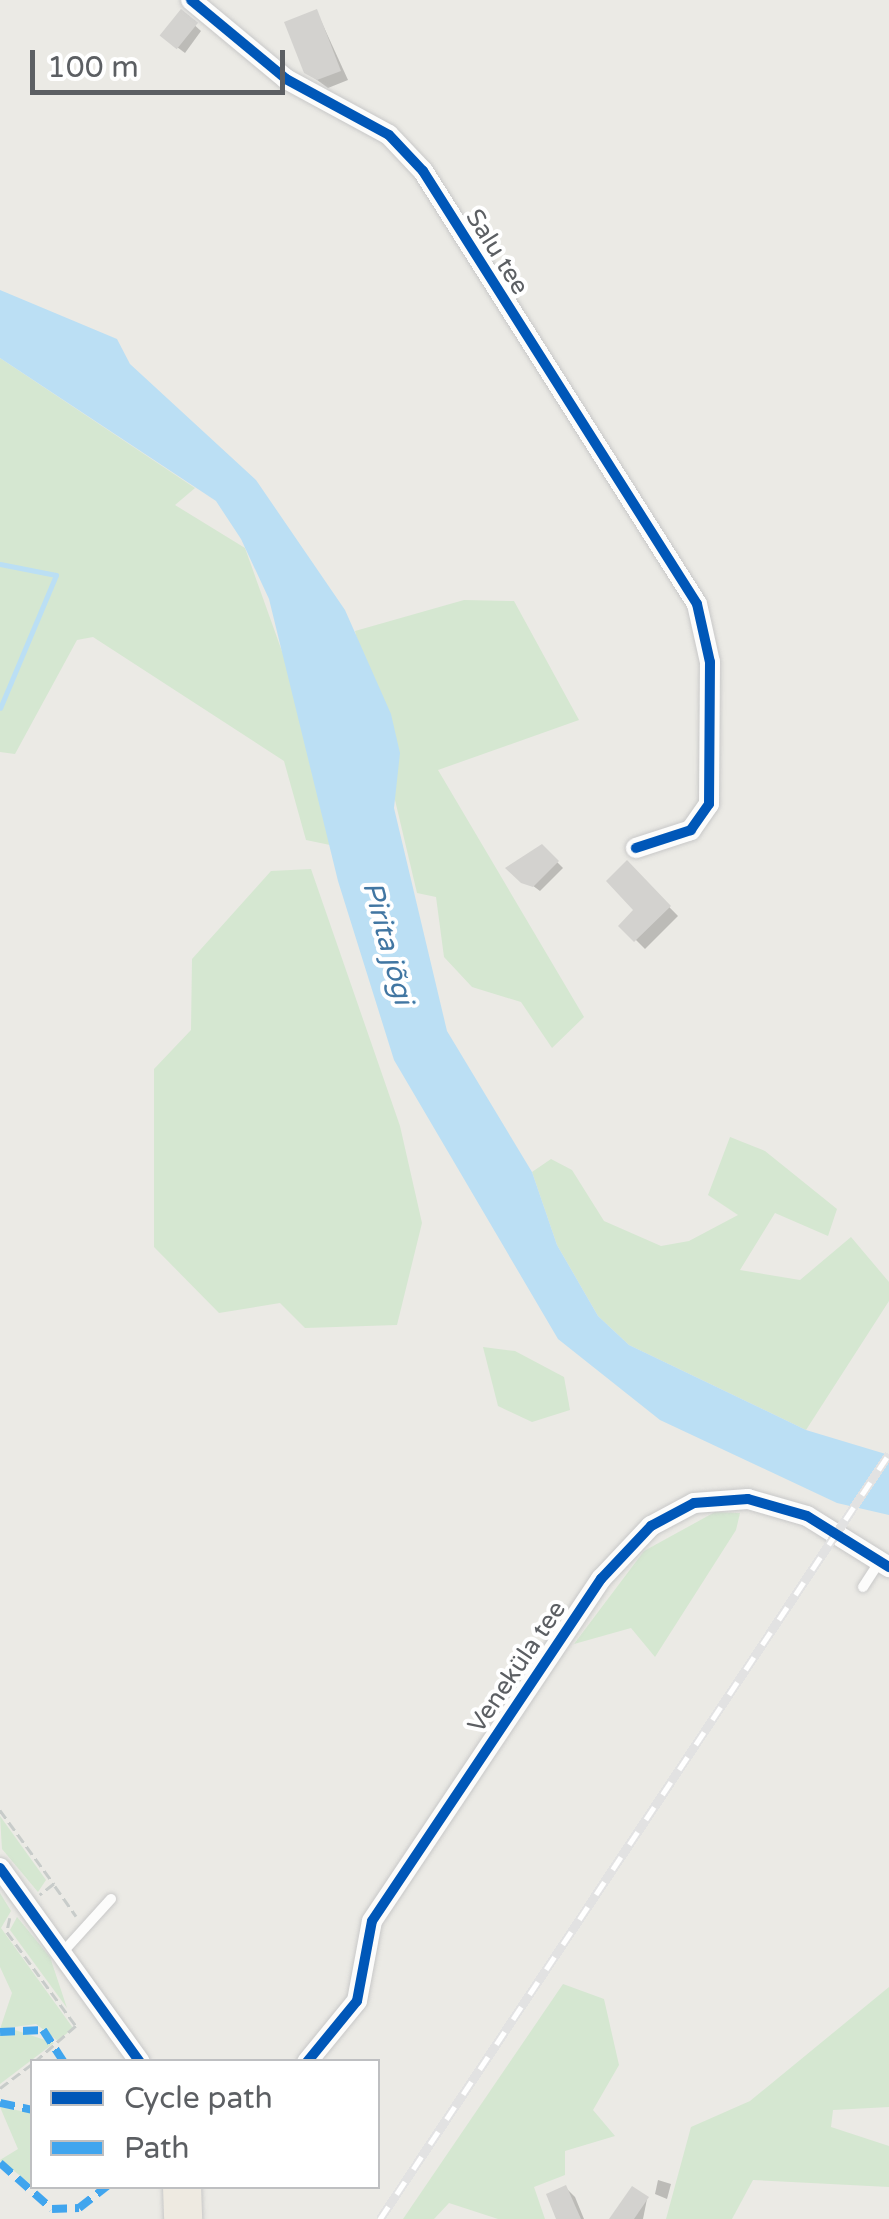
<!DOCTYPE html>
<html>
<head>
<meta charset="utf-8">
<style>
	body { margin:0 }
	#map { position:relative; width:889px; height:2219px; overflow:hidden; background:#ebeae5; font-family:"Varela Round",sans-serif }
	div>[style] { position:absolute }
	[style*='--x'] { left:calc(var(--x)*1px); top:calc(var(--y)*1px); width:calc(var(--w)*1px); rotate:calc(var(--a)*1deg) }
	.green>* { inset:0; background:#d5e7d1 }
	.water>* { inset:0; background:#bbdff4 }
	.shadow>* { inset:0; background:#0003 }
	.stream>* { height:5px; margin:-2.5px; padding:0 2.5px; transform-origin:2.5px; border-radius:2.5px; background:#bbdff4 }
	.building>* { inset:0; background:#d3d2cf; transform-origin:0 0 }
	.path>* { height:2.5px; margin-top:-1.25px; transform-origin:0; background:repeating-linear-gradient(90deg,#c8ccca 0 10px,transparent 0 15px) }
	.roads { filter:drop-shadow(0 0 2px #c8c8c8) drop-shadow(0 0 2px #c8c8c8) }
	.lane>* { height:10px; margin:-5px; padding:0 5px; transform-origin:5px; border-radius:5px; background:#fcfcfb }
	.street>* { height:20px; margin:-10px; padding:0 10px; transform-origin:10px; border-radius:10px; background:#fcfcfb }
	.highway>* { height:38px; margin:-19px; padding:0 19px; transform-origin:19px; border-radius:19px; background:#eeeae1 }
	.rail>* { height:9px; margin-top:-4.5px; transform-origin:0; background:repeating-linear-gradient(90deg,#fff 0 15px,#e2e2e2 0 30px); box-sizing:border-box; border-block:2px solid #e2e2e2 }
	.quiet>* { height:8px; margin-top:-4px; transform-origin:0; background:repeating-linear-gradient(90deg,#40a5ee 0 15px,transparent 0 23px) }
	.cycleway>* { height:10px; margin:-5px; padding:0 5px; transform-origin:5px; border-radius:5px; background:#0057b8 }
	span { translate:-50% -50%; white-space:nowrap; text-align:center; line-height:1.15; -webkit-text-stroke:8px #fff; paint-order:stroke }
	.street-label { font-size:25px; color:#5c5f63 }
	.water-label { font-size:28px; color:#4176a2; font-style:italic }
	.legend { position:absolute; left:30px; top:2059px; width:350px; height:130px; box-sizing:border-box; background:#fff; border:2px solid #bebfc1; margin:0; padding:12px 18px; list-style:none; font-size:30px; color:#5c5f63 }
	.legend li { display:flex; align-items:center; gap:20px; height:50px }
	.legend b { width:50px; border:2px solid #bebfc1 }
	.scale { position:absolute; left:30px; top:50px; width:255px; height:45px; box-sizing:border-box; border:5px solid #5c5f63; border-top:0; padding-left:12px; font-size:30px; line-height:35px; white-space:nowrap; color:#5c5f63; -webkit-text-stroke:8px #fff; paint-order:stroke }
</style>
</head>
<body>
<div id="map">
	<div class="green">
		<i style="clip-path:polygon(0 358px,195px 488px,175px 505px,245px 548px,293px 682px,330px 845px,306px 840px,284px 761px,93px 637px,77px 640px,15px 754px,0 752px)"></i>
		<i style="clip-path:polygon(464px 600px,514px 601px,579px 720px,438px 770px,584px 1017px,552px 1048px,521px 1002px,472px 987px,444px 957px,436px 897px,417px 893px,355px 631px)"></i>
		<i style="clip-path:polygon(311px 869px,400px 1126px,422px 1223px,397px 1325px,305px 1328px,280px 1303px,219px 1313px,154px 1247px,154px 1069px,191px 1030px,192px 959px,271px 871px)"></i>
		<i style="clip-path:polygon(730px 1137px,765px 1151px,837px 1209px,828px 1236px,775px 1213px,740px 1270px,800px 1280px,851px 1237px,889px 1282px,889px 1301px,806px 1430px,629px 1345px,598px 1316px,557px 1245px,532px 1172px,551px 1159px,572px 1170px,604px 1221px,661px 1246px,689px 1241px,738px 1215px,708px 1195px)"></i>
		<i style="clip-path:polygon(483px 1347px,515px 1351px,564px 1377px,570px 1410px,532px 1422px,498px 1406px)"></i>
		<i style="clip-path:polygon(715px 1512px,740px 1513px,736px 1530px,655px 1657px,631px 1628px,574px 1644px,644px 1551px)"></i>
		<i style="clip-path:polygon(0 1816px,46px 1880px,38px 1892px,2px 1849px)"></i>
		<i style="clip-path:polygon(0 1893px,11px 1911px,1px 1928px,73px 2028px,58px 2041px,36px 2024px,0 2029px,12px 1993px,0 1967px)"></i>
		<i style="clip-path:polygon(17px 1917px,50px 1957px,67px 2008px,10px 1930px)"></i>
		<i style="clip-path:polygon(563px 1984px,604px 1999px,619px 2065px,593px 2110px,615px 2136px,565px 2151px,565px 2175px,534px 2187px,545px 2219px,498px 2219px,449px 2203px,434px 2219px,403px 2219px)"></i>
		<i style="clip-path:polygon(889px 1987px,889px 2107px,833px 2110px,831px 2127px,889px 2146px,889px 2187px,753px 2180px,732px 2219px,666px 2219px,691px 2127px,750px 2101px)"></i>
		<i style="clip-path:polygon(15px 2030px,54px 2043px,0 2084px,0 2035px)"></i>
		<i style="clip-path:polygon(0 2107px,32px 2113px,32px 2185px,0 2160px,18px 2149px)"></i>
	</div>
	<div class="water">
		<i style="clip-path:polygon(0 290px,117px 339px,130px 364px,256px 480px,345px 610px,391px 714px,400px 753px,394px 808px,447px 1031px,532px 1172px,557px 1245px,598px 1316px,629px 1345px,806px 1430px,889px 1455px,889px 1515px,837px 1503px,660px 1420px,558px 1339px,394px 1060px,338px 881px,269px 599px,241px 539px,216px 501px,0 358px)"></i>
	</div>
	<div class="shadow">
		<i style="clip-path:polygon(317px 12px,348px 80px,328px 88px,306px 72px)"></i>
		<i style="clip-path:polygon(181px 13px,201px 31px,185px 53px,169px 41px)"></i>
		<i style="clip-path:polygon(542px 847px,563px 868px,540px 891px,509px 868px)"></i>
		<i style="clip-path:polygon(627px 864px,678px 916px,645px 949px,622px 926px,636px 910px)"></i>
		<i style="clip-path:polygon(658px 2180px,671px 2184px,667px 2199px,655px 2194px)"></i>
		<i style="clip-path:polygon(566px 2188px,575px 2197px,584px 2219px,559px 2219px)"></i>
		<i style="clip-path:polygon(647px 2199px,643px 2219px,612px 2219px)"></i>
	</div>
	<div class="stream">
		<i style="--x:0;--y:564;--w:57;--a:11.1"></i>
		<i style="--x:56;--y:575;--w:144;--a:112.8"></i>
	</div>
	<div class="building">
		<i style="left:181px;top:9px;width:22px;height:34px;rotate:39deg"></i>
		<i style="clip-path:polygon(317px 9px,341px 71px,317px 80px,304px 73px,284px 22px)"></i>
		<i style="clip-path:polygon(542px 844px,559px 861px,533px 887px,521px 883px,505px 868px)"></i>
		<i style="clip-path:polygon(627px 860px,671px 906px,634px 942px,618px 926px,633px 910px,606px 881px)"></i>
		<i style="clip-path:polygon(566px 2185px,581px 2219px,556px 2219px,546px 2194px)"></i>
		<i style="clip-path:polygon(632px 2186px,649px 2197px,634px 2219px,609px 2219px)"></i>
	</div>
	<div class="path">
		<i style="--x:0;--y:1810;--w:92;--a:53.9"></i>
		<i style="--x:54;--y:1884;--w:18;--a:142"></i>
		<i style="--x:55;--y:1886;--w:37;--a:55"></i>
		<i style="--x:10;--y:1918;--w:14;--a:102"></i>
		<i style="--x:7;--y:1932;--w:117;--a:53.7"></i>
		<i style="--x:76;--y:2026;--w:55;--a:138.7"></i>
		<i style="--x:0;--y:2088;--w:40;--a:-37"></i>
	</div>
	<div class="roads">
		<div class="lane">
			<i style="--x:863;--y:1587;--w:30;--a:-57"></i>
			<i style="--x:62;--y:1953;--w:73;--a:-47.8"></i>
		</div>
		<div class="street">
			<i style="--x:191;--y:0;--w:124;--a:39.7"></i>
			<i style="--x:286;--y:79;--w:117;--a:28.5"></i>
			<i style="--x:389;--y:135;--w:50;--a:46.6"></i>
			<i style="--x:423;--y:171;--w:512;--a:57.67"></i>
			<i style="--x:697;--y:604;--w:59;--a:77.4"></i>
			<i style="--x:710;--y:662;--w:142;--a:90.4"></i>
			<i style="--x:709;--y:804;--w:32;--a:125"></i>
			<i style="--x:691;--y:830;--w:58;--a:161.9"></i>
			<i style="--x:0;--y:1868;--w:239;--a:54.2"></i>
			<i style="--x:307;--y:2062;--w:79;--a:-50.7"></i>
			<i style="--x:357;--y:2001;--w:81;--a:-79.4"></i>
			<i style="--x:372;--y:1921;--w:412;--a:-56.2"></i>
			<i style="--x:601;--y:1579;--w:73;--a:-46.7"></i>
			<i style="--x:651;--y:1526;--w:49;--a:-28.1"></i>
			<i style="--x:694;--y:1503;--w:54;--a:-4.2"></i>
			<i style="--x:748;--y:1499;--w:61;--a:16.1"></i>
			<i style="--x:807;--y:1516;--w:97;--a:31.9"></i>
		</div>
		<div class="highway">
			<i style="--x:182;--y:2186;--w:33;--a:88"></i>
		</div>
	</div>
	<div class="rail">
		<i style="--x:380;--y:2219;--w:919;--a:-56.36"></i>
	</div>
	<div class="quiet">
		<i style="--x:0;--y:2032;--w:43;--a:-2.7"></i>
		<i style="--x:43;--y:2030;--w:38;--a:57"></i>
		<i style="--x:0;--y:2103;--w:33;--a:12"></i>
		<i style="--x:0;--y:2163;--w:69;--a:41.5"></i>
		<i style="--x:52;--y:2209;--w:27;--a:-2"></i>
		<i style="--x:79;--y:2208;--w:36;--a:-38"></i>
	</div>
	<div class="cycleway">
		<i style="--x:191;--y:0;--w:124;--a:39.7"></i>
		<i style="--x:286;--y:79;--w:117;--a:28.5"></i>
		<i style="--x:389;--y:135;--w:50;--a:46.6"></i>
		<i style="--x:423;--y:171;--w:512;--a:57.67"></i>
		<i style="--x:697;--y:604;--w:59;--a:77.4"></i>
		<i style="--x:710;--y:662;--w:142;--a:90.4"></i>
		<i style="--x:709;--y:804;--w:32;--a:125"></i>
		<i style="--x:691;--y:830;--w:58;--a:161.9"></i>
		<i style="--x:0;--y:1868;--w:239;--a:54.2"></i>
		<i style="--x:307;--y:2062;--w:79;--a:-50.7"></i>
		<i style="--x:357;--y:2001;--w:81;--a:-79.4"></i>
		<i style="--x:372;--y:1921;--w:412;--a:-56.2"></i>
		<i style="--x:601;--y:1579;--w:73;--a:-46.7"></i>
		<i style="--x:651;--y:1526;--w:49;--a:-28.1"></i>
		<i style="--x:694;--y:1503;--w:54;--a:-4.2"></i>
		<i style="--x:748;--y:1499;--w:61;--a:16.1"></i>
		<i style="--x:807;--y:1516;--w:97;--a:31.9"></i>
	</div>
	<div class="street-label">
		<span style="left:497px;top:252px;rotate:58deg">Salu tee</span>
		<span style="left:517px;top:1667px;rotate:-56deg">Veneküla tee</span>
	</div>
	<div class="water-label">
		<span style="left:388px;top:943px;rotate:75deg">Pirita jõgi</span>
	</div>
	<ul class="legend">
	<li><b style="height:12px;background:#0057b8"></b>Cycle path</li>
	<li><b style="height:12px;background:#40a5ee"></b>Path</li>
	</ul>
	<div class="scale">100 m</div>
</div>
</body>
</html>
